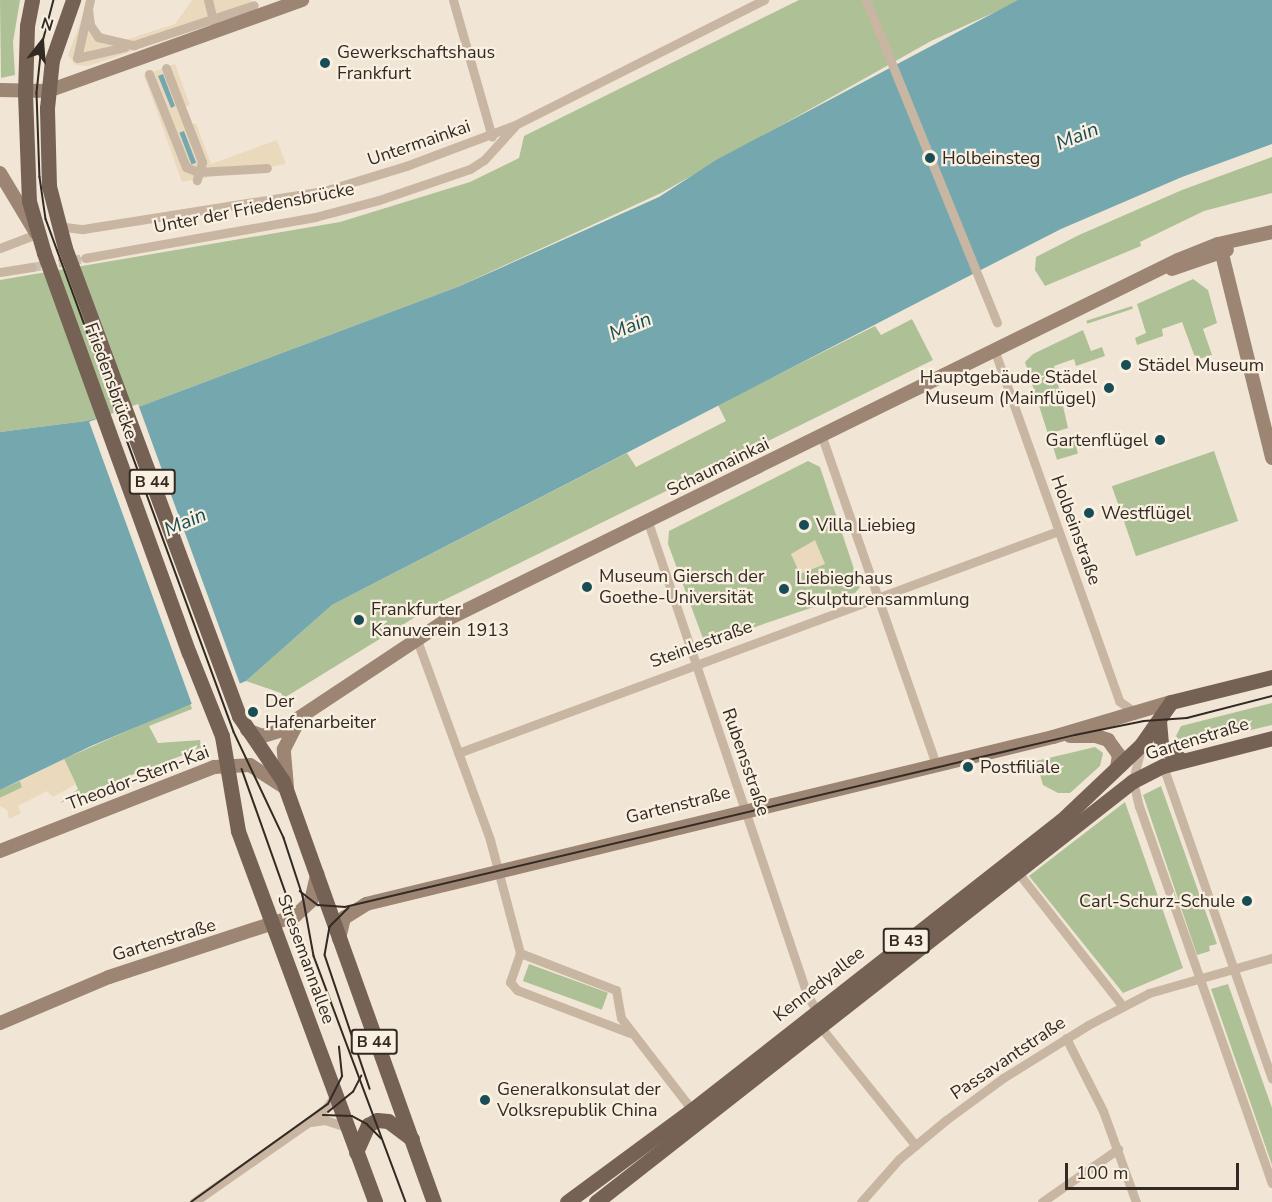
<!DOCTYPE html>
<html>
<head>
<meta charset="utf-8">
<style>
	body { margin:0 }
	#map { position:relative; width:1272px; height:1202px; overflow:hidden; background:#f1e6d5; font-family:"Nunito Sans",sans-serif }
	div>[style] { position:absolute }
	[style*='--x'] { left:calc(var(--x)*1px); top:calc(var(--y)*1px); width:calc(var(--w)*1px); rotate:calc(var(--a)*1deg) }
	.green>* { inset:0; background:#aec096; transform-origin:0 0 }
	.plaza>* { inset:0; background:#ead9bc }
	.water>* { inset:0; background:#74a8ae; transform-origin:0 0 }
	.pier>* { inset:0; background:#f1e6d5; transform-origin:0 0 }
	.street-tunnel>* { height:9px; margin-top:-4.5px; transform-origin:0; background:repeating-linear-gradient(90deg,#cbc0b2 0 9px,transparent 0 13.5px) }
	.street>* { height:9px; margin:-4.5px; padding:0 4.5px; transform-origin:4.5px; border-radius:4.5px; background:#c9b6a2 }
	.secondary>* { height:14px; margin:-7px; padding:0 7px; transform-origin:7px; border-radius:7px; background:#9c8573 }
	.primary>* { height:15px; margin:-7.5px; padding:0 7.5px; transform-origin:7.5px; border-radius:7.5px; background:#766255 }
	.tram>* { height:1.5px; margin:-0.75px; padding:0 0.75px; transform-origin:0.75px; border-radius:0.75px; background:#332a24 }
	.primary-bridge>* { height:15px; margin:-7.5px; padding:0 7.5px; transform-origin:7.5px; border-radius:7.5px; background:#766255 }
	.dots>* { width:16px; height:16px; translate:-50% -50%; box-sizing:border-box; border:3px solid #f9f0e1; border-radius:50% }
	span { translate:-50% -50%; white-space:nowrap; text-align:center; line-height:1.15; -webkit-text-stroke:4.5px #f9f0e1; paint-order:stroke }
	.shield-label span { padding:2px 4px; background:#f9f0e1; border:2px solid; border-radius:4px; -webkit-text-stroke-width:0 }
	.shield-label { font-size:16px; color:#332a24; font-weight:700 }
	.poi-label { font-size:18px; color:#332a24 }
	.left { translate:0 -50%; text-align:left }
	.right { translate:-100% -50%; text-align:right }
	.street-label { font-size:18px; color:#332a24 }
	.water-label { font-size:20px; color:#194d55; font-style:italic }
	.north { position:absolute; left:12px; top:12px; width:60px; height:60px; -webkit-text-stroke:4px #f9f0e1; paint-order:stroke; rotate:17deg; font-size:16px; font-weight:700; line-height:24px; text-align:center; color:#332a24 }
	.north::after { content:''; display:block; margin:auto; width:21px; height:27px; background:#332a24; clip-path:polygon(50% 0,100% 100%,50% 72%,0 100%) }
	.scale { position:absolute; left:1065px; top:1163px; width:174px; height:27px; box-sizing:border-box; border:3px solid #332a24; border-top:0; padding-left:8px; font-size:18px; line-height:21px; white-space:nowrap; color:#332a24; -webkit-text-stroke:4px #f9f0e1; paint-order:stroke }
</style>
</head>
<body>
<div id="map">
	<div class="green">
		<i style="clip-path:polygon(0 0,20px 0,13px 42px,15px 75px,1px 78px)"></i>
		<i style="clip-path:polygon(799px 0,1022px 0,931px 41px,661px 193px,460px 286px,141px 406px,86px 421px,0 432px,0 280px,340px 222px,470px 182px,519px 158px,524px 136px)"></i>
		<i style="clip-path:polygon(1272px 157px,1272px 193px,1204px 211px,1140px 242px,1141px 246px,1045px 286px,1035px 270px,1036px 257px,1079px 235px,1182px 190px)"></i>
		<i style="clip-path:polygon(1193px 279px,1208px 290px,1217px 323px,1203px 329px,1212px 355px,1196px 360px,1182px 322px,1162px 329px,1163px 336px,1137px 345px,1135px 338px,1146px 333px,1137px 304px)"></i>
		<i style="left:1132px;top:306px;width:3px;height:48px;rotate:72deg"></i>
		<i style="clip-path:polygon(912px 319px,933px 360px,438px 603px,284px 698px,281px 693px,246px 681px,332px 605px,627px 453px,636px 467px,726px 421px,718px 405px,875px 326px,881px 335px)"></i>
		<i style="clip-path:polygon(1083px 330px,1091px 351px,1102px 347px,1105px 356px,1076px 366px,1074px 359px,1054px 366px,1068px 428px,1048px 434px,1025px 362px,1033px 354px)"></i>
		<i style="left:1074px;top:440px;width:14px;height:22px;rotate:73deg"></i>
		<i style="left:1214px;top:451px;width:74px;height:108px;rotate:71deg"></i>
		<i style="clip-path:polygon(808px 461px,820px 467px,860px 587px,855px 593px,705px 644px,668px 544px,669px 531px)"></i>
		<i style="clip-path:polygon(190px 703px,192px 709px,149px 726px,158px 743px,200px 740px,201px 748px,60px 803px,78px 789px,64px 759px)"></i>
		<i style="clip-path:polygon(1272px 703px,1272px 725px,1188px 745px,1175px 738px,1181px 726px)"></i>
		<i style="clip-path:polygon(1095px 747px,1103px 753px,1100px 766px,1070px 793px,1058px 793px,1043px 785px,1036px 761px)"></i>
		<i style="clip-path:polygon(20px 781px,23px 787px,0 798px,0 790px)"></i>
		<i style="clip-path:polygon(1161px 786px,1217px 944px,1209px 946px,1210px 951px,1197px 955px,1143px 795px)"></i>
		<i style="clip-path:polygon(1125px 802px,1183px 968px,1123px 993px,1029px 876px)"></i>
		<i style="left:529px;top:964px;width:84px;height:18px;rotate:20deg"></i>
		<i style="clip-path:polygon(1228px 984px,1272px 1108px,1272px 1165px,1211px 989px)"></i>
	</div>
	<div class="plaza">
		<i style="clip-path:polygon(192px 0,251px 0,256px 10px,88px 66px,75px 65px,68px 55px,85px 10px,102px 33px,122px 41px,175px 24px)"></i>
		<i style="clip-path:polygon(175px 64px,190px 105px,184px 107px,190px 125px,196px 123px,211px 164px,277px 140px,286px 164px,182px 182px,144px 75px)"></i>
		<i style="clip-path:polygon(815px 540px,825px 564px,800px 574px,791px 554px)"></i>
		<i style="clip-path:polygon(64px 759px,76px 784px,53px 797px,47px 791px,18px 806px,21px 813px,9px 819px,7px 810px,0 806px,0 798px,22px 788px,20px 781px)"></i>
	</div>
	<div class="water">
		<i style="clip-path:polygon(1018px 0,1272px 0,1272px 144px,1182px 177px,1061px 229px,969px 276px,332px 605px,246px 681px,91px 746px,0 790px,0 432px,86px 421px,141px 406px,460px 286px,659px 197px,716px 160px)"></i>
		<i style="clip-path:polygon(163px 74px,175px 106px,171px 108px,158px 76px)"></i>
		<i style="left:184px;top:131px;width:34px;height:5px;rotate:69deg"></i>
	</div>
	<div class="pier">
		<i style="left:138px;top:404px;width:301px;height:52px;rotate:70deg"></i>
	</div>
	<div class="street-tunnel">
		<i style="--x:32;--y:267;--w:54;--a:-9.6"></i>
	</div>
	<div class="street">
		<i style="--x:90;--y:0;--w:59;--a:102.6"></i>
		<i style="--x:77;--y:58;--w:49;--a:-12.9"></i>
		<i style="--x:208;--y:0;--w:25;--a:76"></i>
		<i style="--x:453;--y:0;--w:142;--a:74.1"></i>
		<i style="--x:866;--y:0;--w:348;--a:67.9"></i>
		<i style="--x:88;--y:9;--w:16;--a:83"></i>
		<i style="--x:90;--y:25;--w:14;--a:56"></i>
		<i style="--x:98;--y:37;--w:37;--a:13"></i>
		<i style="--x:134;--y:45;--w:126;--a:-18.4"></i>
		<i style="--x:166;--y:68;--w:101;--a:69"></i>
		<i style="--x:202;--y:162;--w:19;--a:106"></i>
		<i style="--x:149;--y:74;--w:100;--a:68.3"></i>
		<i style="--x:186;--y:167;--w:13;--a:23"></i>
		<i style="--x:198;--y:172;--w:69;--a:-3.3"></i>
		<i style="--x:57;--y:226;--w:26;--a:7"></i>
		<i style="--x:83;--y:229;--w:244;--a:-9"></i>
		<i style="--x:324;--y:191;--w:86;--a:-17"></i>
		<i style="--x:406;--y:166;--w:116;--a:-20.6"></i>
		<i style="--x:515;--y:125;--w:279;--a:-26.7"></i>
		<i style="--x:0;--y:248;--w:39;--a:-21"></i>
		<i style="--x:85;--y:258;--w:234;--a:-10.1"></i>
		<i style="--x:315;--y:217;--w:66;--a:-14.9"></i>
		<i style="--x:379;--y:200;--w:96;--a:-18.8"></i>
		<i style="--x:470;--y:169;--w:17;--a:-33"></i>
		<i style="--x:484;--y:160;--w:45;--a:-47.7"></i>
		<i style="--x:0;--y:272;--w:32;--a:-9"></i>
		<i style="--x:995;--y:352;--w:370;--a:70.4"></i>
		<i style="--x:1119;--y:701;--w:19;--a:35"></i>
		<i style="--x:822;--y:437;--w:346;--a:70.8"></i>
		<i style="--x:648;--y:522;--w:499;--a:71.4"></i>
		<i style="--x:807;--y:995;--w:19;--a:58"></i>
		<i style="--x:417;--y:640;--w:213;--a:69.9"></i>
		<i style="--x:490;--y:840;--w:117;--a:75.1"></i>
		<i style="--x:520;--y:953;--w:103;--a:21.1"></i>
		<i style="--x:616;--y:990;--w:28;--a:80"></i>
		<i style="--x:621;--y:1018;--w:116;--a:52.3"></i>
		<i style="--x:1141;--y:748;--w:34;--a:104"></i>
		<i style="--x:1133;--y:781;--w:26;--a:77"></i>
		<i style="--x:1139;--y:806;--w:400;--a:70.6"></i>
		<i style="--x:458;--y:753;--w:640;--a:-20.3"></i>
		<i style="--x:1163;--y:766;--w:331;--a:70.8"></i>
		<i style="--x:1016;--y:870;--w:172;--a:51.9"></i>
		<i style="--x:520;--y:953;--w:31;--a:109"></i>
		<i style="--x:510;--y:982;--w:11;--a:49"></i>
		<i style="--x:517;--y:990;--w:121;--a:20.8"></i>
		<i style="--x:819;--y:1025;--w:154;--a:51.3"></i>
		<i style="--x:1066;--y:1038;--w:82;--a:63.1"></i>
		<i style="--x:1103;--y:1111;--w:97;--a:70.1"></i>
		<i style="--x:311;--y:1122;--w:14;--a:-8"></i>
		<i style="--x:325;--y:1120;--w:23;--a:18"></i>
		<i style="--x:194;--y:1202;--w:136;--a:-34.9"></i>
		<i style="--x:306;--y:1124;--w:26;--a:-39"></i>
		<i style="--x:326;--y:1108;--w:17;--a:-54"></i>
		<i style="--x:861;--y:1202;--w:57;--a:-48.5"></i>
		<i style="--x:899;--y:1159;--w:61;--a:-39.7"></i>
		<i style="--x:946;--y:1120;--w:71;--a:-36.4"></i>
		<i style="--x:1003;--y:1078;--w:100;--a:-31.9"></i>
		<i style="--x:1088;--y:1025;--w:69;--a:-27.7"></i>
		<i style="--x:1149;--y:993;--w:128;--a:-15.9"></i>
		<i style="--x:1042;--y:1202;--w:93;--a:-34.9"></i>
	</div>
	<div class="secondary">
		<i style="--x:0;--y:90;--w:48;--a:1.2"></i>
		<i style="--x:48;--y:91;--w:270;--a:-19.7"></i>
		<i style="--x:0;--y:173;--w:70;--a:59"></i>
		<i style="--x:1222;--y:254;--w:210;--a:76.2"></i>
		<i style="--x:1172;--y:269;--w:58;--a:-19.1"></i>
		<i style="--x:247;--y:730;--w:17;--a:21"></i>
		<i style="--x:263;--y:736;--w:17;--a:-17"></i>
		<i style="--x:279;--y:731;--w:203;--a:-33.5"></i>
		<i style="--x:448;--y:619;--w:813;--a:-26.19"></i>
		<i style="--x:1178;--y:260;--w:43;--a:-21.8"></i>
		<i style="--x:1218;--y:244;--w:55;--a:-12.5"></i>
		<i style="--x:1070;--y:736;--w:26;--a:0"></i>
		<i style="--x:1096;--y:736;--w:13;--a:18"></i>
		<i style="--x:1108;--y:740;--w:19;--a:54"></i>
		<i style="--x:1119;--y:755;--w:12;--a:99"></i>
		<i style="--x:287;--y:787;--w:38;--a:-95"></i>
		<i style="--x:284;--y:749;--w:28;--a:-63"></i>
		<i style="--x:0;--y:851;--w:230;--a:-21.4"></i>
		<i style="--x:214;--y:767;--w:36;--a:-3"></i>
		<i style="--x:250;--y:765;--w:40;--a:32.9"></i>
		<i style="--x:339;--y:939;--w:22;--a:-77"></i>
		<i style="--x:344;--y:918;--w:26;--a:-32"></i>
		<i style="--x:366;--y:904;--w:707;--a:-13.66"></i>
		<i style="--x:1053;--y:737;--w:123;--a:-16.5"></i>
		<i style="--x:0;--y:1023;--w:118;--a:-22.9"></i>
		<i style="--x:109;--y:977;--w:196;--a:-18.2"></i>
		<i style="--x:295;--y:916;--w:22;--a:-43"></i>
		<i style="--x:311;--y:901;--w:28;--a:-77"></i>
	</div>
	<div class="primary">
		<i style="--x:32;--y:0;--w:26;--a:101"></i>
		<i style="--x:27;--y:26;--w:67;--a:91.7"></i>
		<i style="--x:25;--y:93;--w:108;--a:87.9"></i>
		<i style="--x:29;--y:201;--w:54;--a:73.9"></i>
		<i style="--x:65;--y:248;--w:64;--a:-104.5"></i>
		<i style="--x:49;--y:186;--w:78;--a:-91.5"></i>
		<i style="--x:47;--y:108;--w:48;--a:-84.1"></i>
		<i style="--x:52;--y:60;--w:64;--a:-70.7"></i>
		<i style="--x:189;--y:653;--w:89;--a:68.3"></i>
		<i style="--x:222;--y:736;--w:96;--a:80.4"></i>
		<i style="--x:238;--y:831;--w:395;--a:69.7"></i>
		<i style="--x:239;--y:716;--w:78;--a:55.9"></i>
		<i style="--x:283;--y:781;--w:447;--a:70.3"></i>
		<i style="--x:1159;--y:721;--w:25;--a:85"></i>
		<i style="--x:1161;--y:746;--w:25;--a:34"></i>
		<i style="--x:356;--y:1152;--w:30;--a:-66"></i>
		<i style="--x:368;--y:1125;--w:10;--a:-29"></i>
		<i style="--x:377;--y:1120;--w:11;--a:5"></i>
		<i style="--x:388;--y:1121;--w:30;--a:37"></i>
		<i style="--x:567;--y:1202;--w:155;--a:-36.4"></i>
		<i style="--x:692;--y:1110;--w:470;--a:-38.1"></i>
		<i style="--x:1062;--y:820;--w:109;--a:-43.5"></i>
		<i style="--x:1141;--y:745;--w:52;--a:-55.1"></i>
		<i style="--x:1171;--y:702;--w:104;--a:-13.9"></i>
		<i style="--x:596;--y:1202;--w:682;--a:-38.1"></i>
		<i style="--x:1133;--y:781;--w:34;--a:-27"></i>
		<i style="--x:1163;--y:766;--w:113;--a:-14.4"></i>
	</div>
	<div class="tram">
		<i style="--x:54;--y:0;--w:48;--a:104.6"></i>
		<i style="--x:42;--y:46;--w:47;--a:96.1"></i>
		<i style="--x:37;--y:93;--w:84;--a:88"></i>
		<i style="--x:40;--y:177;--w:42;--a:81.9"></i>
		<i style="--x:46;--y:219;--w:546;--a:69.87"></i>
		<i style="--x:234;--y:732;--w:117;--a:64.7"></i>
		<i style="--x:284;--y:838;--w:61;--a:71.9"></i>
		<i style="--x:303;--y:896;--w:61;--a:79.6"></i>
		<i style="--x:314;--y:956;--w:263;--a:69.5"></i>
		<i style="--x:242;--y:769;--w:192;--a:70.5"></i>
		<i style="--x:300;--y:891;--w:23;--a:38"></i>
		<i style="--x:318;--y:905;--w:27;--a:4"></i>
		<i style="--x:345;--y:907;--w:750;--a:-13.26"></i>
		<i style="--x:1075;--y:735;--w:70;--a:-11.5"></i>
		<i style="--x:1144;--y:721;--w:43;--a:-4"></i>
		<i style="--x:1187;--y:718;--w:88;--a:-14.5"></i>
		<i style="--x:349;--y:908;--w:27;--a:135"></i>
		<i style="--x:330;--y:927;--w:28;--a:100"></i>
		<i style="--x:325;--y:955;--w:141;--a:71.4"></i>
		<i style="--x:328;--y:1112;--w:32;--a:-39"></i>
		<i style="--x:353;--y:1092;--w:18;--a:-63"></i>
		<i style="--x:323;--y:1115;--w:29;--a:2"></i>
		<i style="--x:352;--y:1116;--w:17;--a:28"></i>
		<i style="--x:367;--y:1124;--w:20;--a:45"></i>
		<i style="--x:191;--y:1202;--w:168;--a:-35.6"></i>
		<i style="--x:328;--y:1104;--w:31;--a:-63"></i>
		<i style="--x:342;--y:1076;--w:29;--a:-96"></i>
	</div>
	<div class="primary-bridge">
		<i style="--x:65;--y:248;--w:499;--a:69.6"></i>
		<i style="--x:44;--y:253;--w:425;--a:70.1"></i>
	</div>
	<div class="dots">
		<i style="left:325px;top:63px;background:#194d55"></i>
		<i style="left:930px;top:158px;background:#194d55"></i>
		<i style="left:1126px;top:365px;background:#194d55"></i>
		<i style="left:1109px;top:388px;background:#194d55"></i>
		<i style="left:1160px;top:440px;background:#194d55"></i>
		<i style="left:1089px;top:513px;background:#194d55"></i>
		<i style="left:804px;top:525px;background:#194d55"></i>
		<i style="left:587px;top:587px;background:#194d55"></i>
		<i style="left:784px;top:589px;background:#194d55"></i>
		<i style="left:359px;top:620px;background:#194d55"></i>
		<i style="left:253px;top:712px;background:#194d55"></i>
		<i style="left:968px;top:767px;background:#194d55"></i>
		<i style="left:1247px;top:901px;background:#194d55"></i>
		<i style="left:485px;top:1100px;background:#194d55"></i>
	</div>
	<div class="shield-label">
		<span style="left:152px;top:482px">B 44</span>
		<span style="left:906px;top:941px">B 43</span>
		<span style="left:374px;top:1042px">B 44</span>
	</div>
	<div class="poi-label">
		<span class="left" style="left:337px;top:63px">Gewerkschaftshaus<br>Frankfurt</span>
		<span class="left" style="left:942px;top:158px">Holbeinsteg</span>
		<span class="left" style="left:1138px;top:365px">Städel Museum</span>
		<span class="right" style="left:1097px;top:388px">Hauptgebäude Städel<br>Museum (Mainflügel)</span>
		<span class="right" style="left:1148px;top:440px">Gartenflügel</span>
		<span class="left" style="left:1101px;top:513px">Westflügel</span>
		<span class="left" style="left:816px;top:525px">Villa Liebieg</span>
		<span class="left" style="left:599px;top:587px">Museum Giersch der<br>Goethe-Universität</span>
		<span class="left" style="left:796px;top:589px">Liebieghaus<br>Skulpturensammlung</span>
		<span class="left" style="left:371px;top:620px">Frankfurter<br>Kanuverein 1913</span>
		<span class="left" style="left:265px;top:712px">Der<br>Hafenarbeiter</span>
		<span class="left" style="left:980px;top:767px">Postfiliale</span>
		<span class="right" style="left:1235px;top:901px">Carl-Schurz-Schule</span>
		<span class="left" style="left:497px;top:1100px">Generalkonsulat der<br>Volksrepublik China</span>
	</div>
	<div class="street-label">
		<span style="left:419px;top:143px;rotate:-19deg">Untermainkai</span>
		<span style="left:254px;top:208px;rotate:-11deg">Unter der Friedensbrücke</span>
		<span style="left:111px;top:381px;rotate:70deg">Friedensbrücke</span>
		<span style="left:718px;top:467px;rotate:-26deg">Schaumainkai</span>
		<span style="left:1076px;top:530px;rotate:70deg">Holbeinstraße</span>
		<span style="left:701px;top:644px;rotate:-20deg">Steinlestraße</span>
		<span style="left:1197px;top:739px;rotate:-17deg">Gartenstraße</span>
		<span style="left:746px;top:762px;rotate:71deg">Rubensstraße</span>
		<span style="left:138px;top:778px;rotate:-21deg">Theodor-Stern-Kai</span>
		<span style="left:678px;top:805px;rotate:-14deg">Gartenstraße</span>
		<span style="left:164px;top:940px;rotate:-17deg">Gartenstraße</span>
		<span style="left:306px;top:959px;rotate:70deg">Stresemannallee</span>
		<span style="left:819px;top:984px;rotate:-38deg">Kennedyallee</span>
		<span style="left:1008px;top:1058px;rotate:-34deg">Passavantstraße</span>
	</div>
	<div class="water-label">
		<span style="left:1077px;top:136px;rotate:-22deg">Main</span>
		<span style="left:630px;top:326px;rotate:-23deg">Main</span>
		<span style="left:185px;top:522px;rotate:-24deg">Main</span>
	</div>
	<div class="north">N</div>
	<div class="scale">100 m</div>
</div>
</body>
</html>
